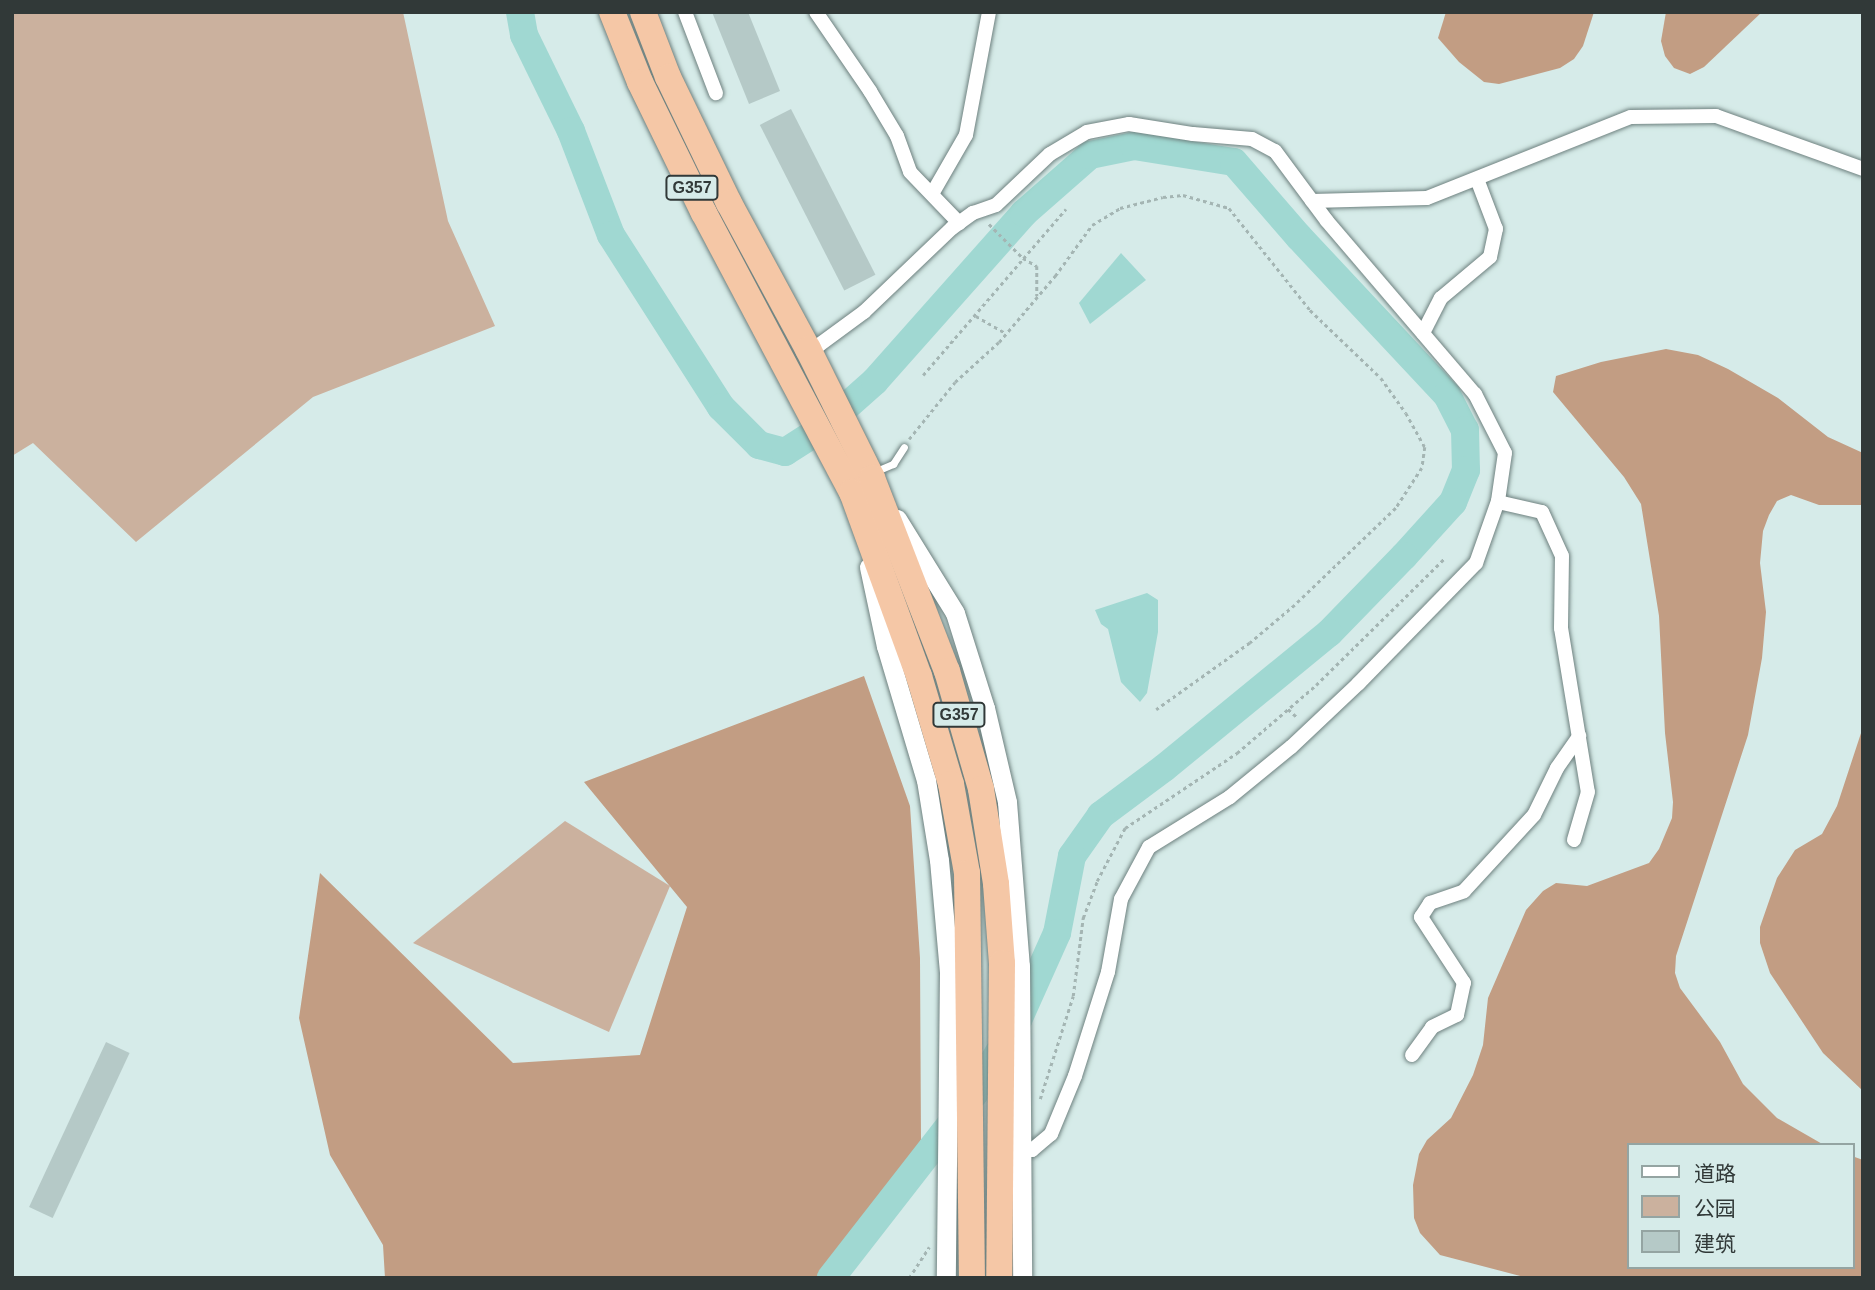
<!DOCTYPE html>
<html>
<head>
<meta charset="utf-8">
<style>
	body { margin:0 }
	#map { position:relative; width:1875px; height:1290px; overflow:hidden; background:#d6ebe9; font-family:Arial,"Noto Sans SC",sans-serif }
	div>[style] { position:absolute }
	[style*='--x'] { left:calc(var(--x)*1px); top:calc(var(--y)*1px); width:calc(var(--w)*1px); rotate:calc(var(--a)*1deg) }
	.green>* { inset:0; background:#cbb19e }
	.forest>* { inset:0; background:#c29d83 }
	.water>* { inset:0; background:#a0d8d2 }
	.river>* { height:28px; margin:-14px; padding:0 14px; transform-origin:14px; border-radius:14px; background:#a0d8d2 }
	.building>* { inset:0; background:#b5c9c7; transform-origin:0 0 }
	.path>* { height:2.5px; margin-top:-1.25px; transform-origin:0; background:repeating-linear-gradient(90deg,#a4b5b3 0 3.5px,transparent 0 7px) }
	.roads { filter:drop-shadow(0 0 2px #6e817f) drop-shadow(0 0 2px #6e817f) }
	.lane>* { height:7px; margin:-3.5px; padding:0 3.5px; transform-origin:3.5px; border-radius:3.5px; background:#fff }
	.street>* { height:14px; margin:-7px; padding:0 7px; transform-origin:7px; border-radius:7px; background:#fff }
	.secondary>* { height:19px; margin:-9.5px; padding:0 9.5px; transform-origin:9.5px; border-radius:9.5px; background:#fff }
	.highway>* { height:26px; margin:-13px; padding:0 13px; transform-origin:13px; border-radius:13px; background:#f5c7a6 }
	span { translate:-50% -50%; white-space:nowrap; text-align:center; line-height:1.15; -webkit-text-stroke:7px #d6ebe9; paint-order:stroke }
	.shield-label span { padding:2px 5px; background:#d6ebe9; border:2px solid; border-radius:5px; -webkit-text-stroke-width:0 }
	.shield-label { font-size:16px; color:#313938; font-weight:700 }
	.frame { position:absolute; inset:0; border:14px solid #313938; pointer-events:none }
	.legend { position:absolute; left:1627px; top:1143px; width:228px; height:126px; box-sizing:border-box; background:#d6ebe9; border:2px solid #94a4a2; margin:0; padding:9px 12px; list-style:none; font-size:21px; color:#313938 }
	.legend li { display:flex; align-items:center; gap:14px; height:35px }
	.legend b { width:35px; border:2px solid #94a4a2 }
</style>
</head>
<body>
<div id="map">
	<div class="green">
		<i style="clip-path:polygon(12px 12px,403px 12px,448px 221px,495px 326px,313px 397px,136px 542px,33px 443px,12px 456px)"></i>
		<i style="clip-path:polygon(565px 821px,670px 886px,609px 1032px,413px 943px)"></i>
	</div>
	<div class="forest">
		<i style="clip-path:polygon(1446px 12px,1594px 12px,1583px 46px,1574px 59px,1560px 68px,1499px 84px,1484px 82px,1459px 62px,1438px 38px)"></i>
		<i style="clip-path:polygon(1666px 12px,1762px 12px,1704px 67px,1690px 74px,1674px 68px,1665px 56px,1661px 41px)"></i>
		<i style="clip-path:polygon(1666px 349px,1698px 355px,1728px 369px,1778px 398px,1828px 437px,1863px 453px,1863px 505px,1819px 505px,1791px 495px,1777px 501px,1769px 515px,1763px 531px,1760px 563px,1766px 612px,1762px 658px,1748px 735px,1676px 956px,1675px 973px,1680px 988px,1720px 1042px,1743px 1084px,1777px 1118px,1824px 1145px,1628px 1145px,1628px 1267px,1852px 1267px,1852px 1156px,1863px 1160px,1863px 1278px,1528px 1278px,1440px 1255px,1420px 1233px,1414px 1218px,1413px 1185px,1419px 1154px,1427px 1140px,1451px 1118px,1473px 1075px,1483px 1045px,1488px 998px,1526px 910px,1543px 891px,1556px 883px,1587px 886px,1649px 863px,1659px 849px,1672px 818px,1673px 802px,1665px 733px,1659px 616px,1641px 504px,1624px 477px,1553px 392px,1556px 376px,1601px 362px)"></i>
		<i style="clip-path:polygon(864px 676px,910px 806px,920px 958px,921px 1140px,847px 1260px,831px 1278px,385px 1278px,383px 1245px,330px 1155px,299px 1018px,320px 873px,513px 1063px,640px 1055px,687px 907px,584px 782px)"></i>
		<i style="clip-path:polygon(1863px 727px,1863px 1091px,1823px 1053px,1770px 973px,1760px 943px,1760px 927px,1777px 878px,1795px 850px,1822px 834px,1837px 806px)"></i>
	</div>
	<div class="water">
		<i style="clip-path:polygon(1121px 253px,1146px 280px,1090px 324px,1079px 303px)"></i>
		<i style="clip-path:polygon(1147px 593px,1158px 600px,1158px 632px,1147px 693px,1140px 702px,1121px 682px,1108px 629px,1101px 624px,1095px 610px)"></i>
	</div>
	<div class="river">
		<i style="--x:520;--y:12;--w:23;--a:80"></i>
		<i style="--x:524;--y:35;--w:107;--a:63.9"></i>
		<i style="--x:571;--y:131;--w:111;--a:69"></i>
		<i style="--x:611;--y:235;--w:204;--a:57.4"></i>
		<i style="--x:721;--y:407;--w:54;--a:45"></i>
		<i style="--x:759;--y:445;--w:27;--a:15"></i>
		<i style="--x:785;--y:452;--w:43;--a:-32.6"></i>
		<i style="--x:821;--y:429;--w:72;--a:-41.6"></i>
		<i style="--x:875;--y:381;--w:225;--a:-48.4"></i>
		<i style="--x:1024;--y:213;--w:88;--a:-41.3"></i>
		<i style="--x:1090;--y:155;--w:45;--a:-11.6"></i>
		<i style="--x:1134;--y:146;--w:101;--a:9.1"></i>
		<i style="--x:1234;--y:162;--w:99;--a:49.1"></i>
		<i style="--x:1299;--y:237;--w:216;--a:46.9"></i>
		<i style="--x:1447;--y:395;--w:39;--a:63"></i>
		<i style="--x:1465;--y:430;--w:40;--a:88.6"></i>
		<i style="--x:1466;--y:470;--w:35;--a:112"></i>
		<i style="--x:1453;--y:502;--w:73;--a:132.2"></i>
		<i style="--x:1404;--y:556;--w:107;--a:134.2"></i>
		<i style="--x:1329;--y:633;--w:213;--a:140.7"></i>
		<i style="--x:1164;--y:768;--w:79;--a:143.3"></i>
		<i style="--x:1101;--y:815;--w:50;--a:125.3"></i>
		<i style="--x:1072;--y:856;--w:78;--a:101"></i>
		<i style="--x:1057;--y:933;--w:95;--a:114.1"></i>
		<i style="--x:1018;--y:1020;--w:86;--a:120.7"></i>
		<i style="--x:974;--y:1094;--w:233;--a:127.9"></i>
	</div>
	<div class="building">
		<i style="clip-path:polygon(712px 12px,748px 12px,780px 91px,749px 104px)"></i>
		<i style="left:791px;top:109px;width:186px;height:35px;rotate:63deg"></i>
		<i style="left:106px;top:1042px;width:26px;height:182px;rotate:25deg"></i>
	</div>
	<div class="path">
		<i style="--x:989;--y:224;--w:48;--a:45"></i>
		<i style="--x:1023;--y:258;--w:16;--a:30"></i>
		<i style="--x:1037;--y:266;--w:30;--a:90"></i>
		<i style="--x:976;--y:316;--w:34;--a:30"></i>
		<i style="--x:923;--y:375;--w:219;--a:-49.3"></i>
		<i style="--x:909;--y:439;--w:73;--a:-51.1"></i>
		<i style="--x:955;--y:382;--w:59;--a:-42.3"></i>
		<i style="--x:999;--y:342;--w:87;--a:-49.7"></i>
		<i style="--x:1055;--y:276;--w:63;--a:-54"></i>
		<i style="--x:1092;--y:225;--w:33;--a:-31"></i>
		<i style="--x:1120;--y:208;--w:44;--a:-14.3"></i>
		<i style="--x:1163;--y:197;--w:20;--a:-6"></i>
		<i style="--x:1183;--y:195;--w:48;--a:15.8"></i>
		<i style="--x:1229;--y:208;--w:130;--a:51.5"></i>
		<i style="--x:1310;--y:310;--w:98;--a:43.8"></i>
		<i style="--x:1381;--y:378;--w:43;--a:54.5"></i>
		<i style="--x:1406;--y:413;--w:39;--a:61"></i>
		<i style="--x:1425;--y:447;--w:21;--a:98"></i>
		<i style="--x:1422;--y:468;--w:48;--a:123"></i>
		<i style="--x:1396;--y:508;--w:140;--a:136.2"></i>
		<i style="--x:1295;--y:605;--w:59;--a:139.8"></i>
		<i style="--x:1250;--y:643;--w:115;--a:144.5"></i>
		<i style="--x:1288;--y:709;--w:13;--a:42"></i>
		<i style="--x:1040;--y:1099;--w:108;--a:-72.2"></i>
		<i style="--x:1073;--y:996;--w:79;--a:-82.7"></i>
		<i style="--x:1083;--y:918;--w:40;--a:-69"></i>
		<i style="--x:1097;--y:881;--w:60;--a:-62.2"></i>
		<i style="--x:1125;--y:828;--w:135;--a:-33.8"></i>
		<i style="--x:1237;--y:753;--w:104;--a:-40.7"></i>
		<i style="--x:1316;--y:685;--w:181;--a:-44.6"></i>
		<i style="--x:909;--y:1278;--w:37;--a:-57"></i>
	</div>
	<div class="roads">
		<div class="lane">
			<i style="--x:874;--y:472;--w:21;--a:-23"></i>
			<i style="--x:893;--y:464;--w:20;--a:-57"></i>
		</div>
		<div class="street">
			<i style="--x:685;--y:12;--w:87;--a:69.1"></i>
			<i style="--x:816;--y:12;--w:96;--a:55.6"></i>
			<i style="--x:870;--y:91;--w:52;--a:59"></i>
			<i style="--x:897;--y:136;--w:38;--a:70"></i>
			<i style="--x:910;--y:172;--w:71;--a:46.1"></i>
			<i style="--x:932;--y:194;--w:68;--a:-60"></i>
			<i style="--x:966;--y:135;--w:125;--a:-79.4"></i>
			<i style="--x:1312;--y:201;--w:115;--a:-1.5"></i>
			<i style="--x:1427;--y:198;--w:219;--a:-21.7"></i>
			<i style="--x:1631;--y:117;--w:85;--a:-0.7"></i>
			<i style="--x:1716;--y:116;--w:156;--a:19.8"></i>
			<i style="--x:1423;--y:333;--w:39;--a:-63"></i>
			<i style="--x:1441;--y:298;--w:64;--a:-39.9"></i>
			<i style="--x:1490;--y:257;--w:29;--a:-78"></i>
			<i style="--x:1496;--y:229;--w:53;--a:-110.8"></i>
			<i style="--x:808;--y:349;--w:12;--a:-20"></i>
			<i style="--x:819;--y:345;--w:56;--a:-36.3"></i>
			<i style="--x:864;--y:312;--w:122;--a:-43.7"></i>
			<i style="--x:952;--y:228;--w:26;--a:-36"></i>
			<i style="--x:973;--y:213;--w:24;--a:-19"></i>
			<i style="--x:996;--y:205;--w:74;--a:-43.4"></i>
			<i style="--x:1050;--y:154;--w:43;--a:-30.7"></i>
			<i style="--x:1087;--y:132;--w:43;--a:-10.8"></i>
			<i style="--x:1129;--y:124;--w:65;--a:8.9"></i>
			<i style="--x:1193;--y:134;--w:59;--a:4.8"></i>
			<i style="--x:1252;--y:139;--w:26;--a:28"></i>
			<i style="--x:1275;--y:151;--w:87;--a:53.4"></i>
			<i style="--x:1327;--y:221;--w:228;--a:49.5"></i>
			<i style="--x:1475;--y:394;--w:66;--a:63"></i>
			<i style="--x:1505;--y:453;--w:49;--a:98.3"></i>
			<i style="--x:1498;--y:501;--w:66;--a:109.5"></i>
			<i style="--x:1476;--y:563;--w:168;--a:134.3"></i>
			<i style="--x:1359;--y:683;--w:93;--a:136.7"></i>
			<i style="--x:1291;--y:747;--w:79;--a:140.7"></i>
			<i style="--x:1230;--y:797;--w:95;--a:148.3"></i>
			<i style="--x:1149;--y:847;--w:59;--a:118.3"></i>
			<i style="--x:1121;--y:899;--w:74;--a:100.1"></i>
			<i style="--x:1108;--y:972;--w:109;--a:107.6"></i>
			<i style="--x:1075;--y:1076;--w:63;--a:112.5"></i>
			<i style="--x:1051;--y:1134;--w:25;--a:140"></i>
			<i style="--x:1032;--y:1150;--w:9;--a:180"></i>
			<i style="--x:1498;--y:502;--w:45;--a:12.8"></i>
			<i style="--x:1542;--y:512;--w:48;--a:65.6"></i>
			<i style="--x:1562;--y:556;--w:72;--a:90.8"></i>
			<i style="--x:1561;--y:628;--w:166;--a:80.7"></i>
			<i style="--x:1588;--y:792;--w:50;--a:106.3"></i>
			<i style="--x:1412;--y:1055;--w:34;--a:-54"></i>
			<i style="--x:1432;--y:1027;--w:28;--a:-26"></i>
			<i style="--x:1457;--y:1015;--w:33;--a:-78"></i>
			<i style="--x:1464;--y:983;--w:79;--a:-123.1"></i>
			<i style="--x:1421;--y:917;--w:17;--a:-57"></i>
			<i style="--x:1430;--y:903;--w:36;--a:-19"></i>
			<i style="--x:1464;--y:891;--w:103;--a:-47.4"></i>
			<i style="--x:1534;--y:815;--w:52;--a:-63.9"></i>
			<i style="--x:1557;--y:768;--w:39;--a:-55"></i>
		</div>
		<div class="secondary">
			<i style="--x:897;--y:519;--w:110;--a:58.3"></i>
			<i style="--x:955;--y:613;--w:100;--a:72.5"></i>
			<i style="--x:985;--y:708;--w:97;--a:76.8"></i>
			<i style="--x:1007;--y:802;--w:165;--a:85.5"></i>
			<i style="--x:1020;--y:966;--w:312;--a:89.6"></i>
			<i style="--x:869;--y:567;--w:81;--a:77.9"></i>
			<i style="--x:886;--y:646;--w:140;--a:73.4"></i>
			<i style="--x:926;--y:780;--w:81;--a:80.8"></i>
			<i style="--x:939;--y:860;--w:113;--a:84.9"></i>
			<i style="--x:949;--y:973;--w:305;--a:90.6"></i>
		</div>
		<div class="highway">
			<i style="--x:612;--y:12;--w:75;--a:68.2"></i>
			<i style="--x:640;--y:82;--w:146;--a:64"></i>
			<i style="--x:704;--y:213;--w:316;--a:62.1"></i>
			<i style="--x:852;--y:492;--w:196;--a:70"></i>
			<i style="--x:919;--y:676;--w:113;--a:73.5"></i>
			<i style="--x:951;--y:784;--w:90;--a:79.8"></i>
			<i style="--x:967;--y:873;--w:405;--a:89.3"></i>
			<i style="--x:643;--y:12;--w:70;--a:69"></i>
			<i style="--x:668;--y:77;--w:140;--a:64.2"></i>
			<i style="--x:729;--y:203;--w:166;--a:61.6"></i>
			<i style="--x:808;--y:349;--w:144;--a:63.6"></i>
			<i style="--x:872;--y:478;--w:207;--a:68.8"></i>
			<i style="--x:947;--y:671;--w:123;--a:73.9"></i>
			<i style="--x:981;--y:789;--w:96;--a:81"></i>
			<i style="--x:996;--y:884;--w:79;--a:85.7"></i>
			<i style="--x:1002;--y:963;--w:315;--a:90.5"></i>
		</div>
	</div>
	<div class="shield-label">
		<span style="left:692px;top:188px">G357</span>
		<span style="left:959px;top:715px">G357</span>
	</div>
	<div class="frame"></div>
	<ul class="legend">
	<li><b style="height:9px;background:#fff"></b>道路</li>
	<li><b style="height:19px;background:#cbb19e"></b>公园</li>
	<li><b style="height:19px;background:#b5c9c7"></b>建筑</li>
	</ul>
</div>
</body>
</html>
